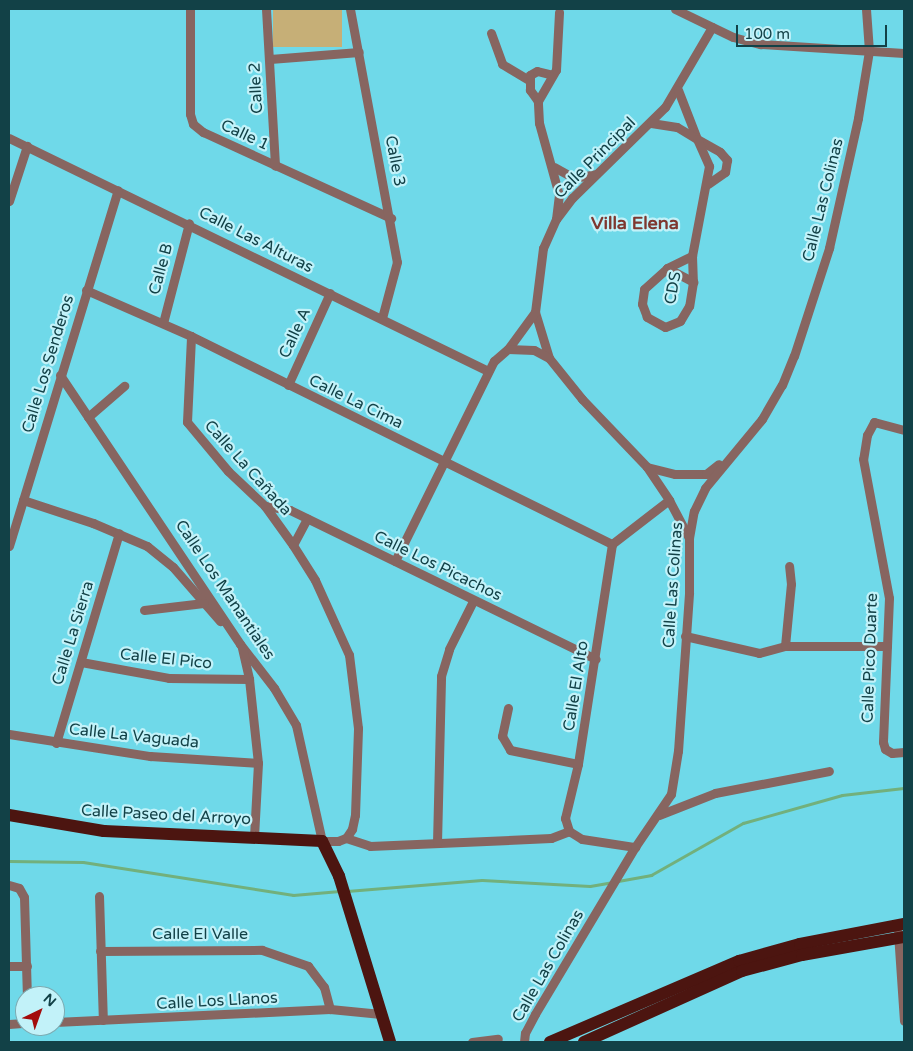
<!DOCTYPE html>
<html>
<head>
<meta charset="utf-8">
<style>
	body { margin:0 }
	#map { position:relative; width:913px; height:1051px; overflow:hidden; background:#6fd9e9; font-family:"Varela Round",sans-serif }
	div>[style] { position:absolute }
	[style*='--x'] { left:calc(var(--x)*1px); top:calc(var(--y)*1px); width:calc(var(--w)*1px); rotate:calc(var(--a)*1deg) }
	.green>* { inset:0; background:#c6af77; transform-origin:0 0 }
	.stream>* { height:3px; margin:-1.5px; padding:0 1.5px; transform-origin:1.5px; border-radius:1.5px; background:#72b07c }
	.minor>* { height:9px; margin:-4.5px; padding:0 4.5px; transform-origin:4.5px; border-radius:4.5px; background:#876560 }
	.major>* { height:12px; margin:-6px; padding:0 6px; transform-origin:6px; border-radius:6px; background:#4c1510 }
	span { translate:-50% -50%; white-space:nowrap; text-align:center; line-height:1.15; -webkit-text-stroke:4.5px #c2f2f9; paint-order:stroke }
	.street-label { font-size:16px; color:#124147 }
	.neighbourhood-label { font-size:18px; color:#7e372f; font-weight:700 }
	.frame { position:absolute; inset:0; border:10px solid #124147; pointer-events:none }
	.north { position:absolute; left:15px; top:986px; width:50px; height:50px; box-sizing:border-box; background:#c2f2f9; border:1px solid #7cabb2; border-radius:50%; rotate:42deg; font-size:14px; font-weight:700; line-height:20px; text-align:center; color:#124147 }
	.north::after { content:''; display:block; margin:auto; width:18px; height:22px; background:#a30c0c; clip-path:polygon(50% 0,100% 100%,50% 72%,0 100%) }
	.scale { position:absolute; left:736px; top:25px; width:151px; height:22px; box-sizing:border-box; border:2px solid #124147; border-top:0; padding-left:6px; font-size:15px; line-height:18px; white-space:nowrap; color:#124147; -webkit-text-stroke:4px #c2f2f9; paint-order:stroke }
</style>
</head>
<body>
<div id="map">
	<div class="green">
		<i style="left:273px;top:9px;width:69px;height:38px"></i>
	</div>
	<div class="stream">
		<i style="--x:9;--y:861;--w:74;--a:0.8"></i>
		<i style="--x:83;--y:862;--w:213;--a:8.9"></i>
		<i style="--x:293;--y:895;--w:47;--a:-4.9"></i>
		<i style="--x:618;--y:881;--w:34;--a:-10"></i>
		<i style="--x:651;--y:875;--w:106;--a:-29.5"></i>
		<i style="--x:743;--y:823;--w:103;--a:-15.8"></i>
		<i style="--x:842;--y:795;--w:62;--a:-6.4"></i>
		<i style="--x:347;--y:891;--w:135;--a:-4.7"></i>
		<i style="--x:482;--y:880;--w:108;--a:3.2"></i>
		<i style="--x:590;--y:886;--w:22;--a:-10"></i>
	</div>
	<div class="minor">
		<i style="--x:190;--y:9;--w:105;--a:90"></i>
		<i style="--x:190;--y:114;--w:10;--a:73"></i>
		<i style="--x:193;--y:124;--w:13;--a:39"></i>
		<i style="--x:203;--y:132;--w:207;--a:24.6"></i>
		<i style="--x:266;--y:9;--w:157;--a:86.7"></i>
		<i style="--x:350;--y:9;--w:257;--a:79.5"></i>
		<i style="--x:397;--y:262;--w:58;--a:105"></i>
		<i style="--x:675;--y:9;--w:64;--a:25.8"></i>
		<i style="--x:733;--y:37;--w:28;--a:15"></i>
		<i style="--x:760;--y:44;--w:144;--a:3.6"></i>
		<i style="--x:712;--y:27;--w:93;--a:120.4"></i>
		<i style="--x:665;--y:107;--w:130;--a:135.6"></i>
		<i style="--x:572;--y:198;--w:26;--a:127"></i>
		<i style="--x:556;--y:219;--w:32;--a:114"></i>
		<i style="--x:543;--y:248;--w:64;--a:97.1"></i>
		<i style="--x:535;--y:312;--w:48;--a:73.1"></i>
		<i style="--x:549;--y:358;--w:53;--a:51.2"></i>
		<i style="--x:582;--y:399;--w:94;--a:46.3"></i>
		<i style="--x:647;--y:467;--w:29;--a:14"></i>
		<i style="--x:675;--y:474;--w:31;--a:0"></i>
		<i style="--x:706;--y:474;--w:16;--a:-38"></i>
		<i style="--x:491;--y:33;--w:33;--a:70"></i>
		<i style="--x:502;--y:64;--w:31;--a:31"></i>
		<i style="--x:270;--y:59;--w:89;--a:-4.5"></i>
		<i style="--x:678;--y:90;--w:53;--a:68.8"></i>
		<i style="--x:697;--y:139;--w:26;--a:29"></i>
		<i style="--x:720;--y:152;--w:11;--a:49"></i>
		<i style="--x:727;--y:160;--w:12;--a:99"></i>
		<i style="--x:725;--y:172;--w:21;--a:145"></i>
		<i style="--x:538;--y:101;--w:14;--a:-126"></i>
		<i style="--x:530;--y:90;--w:15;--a:-90"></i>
		<i style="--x:530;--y:75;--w:8;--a:-30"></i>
		<i style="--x:537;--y:71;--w:16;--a:14"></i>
		<i style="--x:651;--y:123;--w:26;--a:9"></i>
		<i style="--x:677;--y:127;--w:23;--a:31"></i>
		<i style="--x:697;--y:139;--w:30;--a:66"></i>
		<i style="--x:709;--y:166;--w:92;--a:100.7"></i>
		<i style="--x:692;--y:256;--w:26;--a:88"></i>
		<i style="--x:693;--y:282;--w:24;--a:99"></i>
		<i style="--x:689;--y:306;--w:17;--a:121"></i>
		<i style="--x:680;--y:321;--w:16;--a:158"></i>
		<i style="--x:665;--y:327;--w:21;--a:-151"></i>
		<i style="--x:647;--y:317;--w:14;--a:-111"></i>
		<i style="--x:642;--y:304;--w:15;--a:-82"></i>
		<i style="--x:644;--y:289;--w:31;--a:-42"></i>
		<i style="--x:667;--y:268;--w:28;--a:-26"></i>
		<i style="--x:9;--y:138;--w:533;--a:25.94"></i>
		<i style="--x:554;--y:167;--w:23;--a:29"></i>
		<i style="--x:574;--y:178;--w:22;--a:-10"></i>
		<i style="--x:9;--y:201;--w:58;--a:-71.9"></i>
		<i style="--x:556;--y:219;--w:24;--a:-83"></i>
		<i style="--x:559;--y:195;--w:75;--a:-105.5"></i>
		<i style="--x:539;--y:123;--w:22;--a:-93"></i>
		<i style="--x:538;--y:101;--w:36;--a:-60"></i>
		<i style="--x:556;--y:70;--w:58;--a:-87"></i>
		<i style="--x:667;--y:268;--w:30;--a:28"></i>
		<i style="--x:86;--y:290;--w:115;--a:23.7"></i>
		<i style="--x:191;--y:336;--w:470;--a:26.3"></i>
		<i style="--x:163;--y:323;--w:103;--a:-75.4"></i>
		<i style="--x:508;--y:349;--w:46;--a:-53.9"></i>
		<i style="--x:60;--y:375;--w:324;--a:56.2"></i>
		<i style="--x:240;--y:644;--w:56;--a:52.3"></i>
		<i style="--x:274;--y:688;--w:43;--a:59.3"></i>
		<i style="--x:296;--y:725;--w:119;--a:77.4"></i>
		<i style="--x:322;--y:841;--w:16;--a:0"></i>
		<i style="--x:338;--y:841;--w:9;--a:-21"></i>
		<i style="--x:346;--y:838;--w:11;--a:-56"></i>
		<i style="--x:352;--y:829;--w:14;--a:-78"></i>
		<i style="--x:355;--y:815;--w:87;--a:-88"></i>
		<i style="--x:358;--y:728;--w:74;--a:-97"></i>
		<i style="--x:349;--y:655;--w:82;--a:-114.4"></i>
		<i style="--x:315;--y:580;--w:41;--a:-122.2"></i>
		<i style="--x:293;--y:545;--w:48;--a:-125.7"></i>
		<i style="--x:265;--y:506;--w:51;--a:-136.6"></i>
		<i style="--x:228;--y:471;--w:64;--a:-129.9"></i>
		<i style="--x:187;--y:422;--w:86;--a:-87.3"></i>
		<i style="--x:288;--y:385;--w:101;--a:-65.5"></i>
		<i style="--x:88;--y:417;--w:48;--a:-40.7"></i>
		<i style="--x:904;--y:430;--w:31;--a:-165"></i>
		<i style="--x:874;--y:422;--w:15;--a:118"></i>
		<i style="--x:867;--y:435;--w:24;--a:99"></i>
		<i style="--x:863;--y:459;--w:141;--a:79.4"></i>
		<i style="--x:889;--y:598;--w:144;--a:92.4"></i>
		<i style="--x:883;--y:742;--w:7;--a:74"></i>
		<i style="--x:885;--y:749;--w:8;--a:30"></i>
		<i style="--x:892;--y:753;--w:12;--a:-5"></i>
		<i style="--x:647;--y:467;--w:40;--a:56"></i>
		<i style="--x:669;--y:500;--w:43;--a:62.2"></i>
		<i style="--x:23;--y:500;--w:74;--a:18.2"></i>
		<i style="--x:93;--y:523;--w:59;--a:23.1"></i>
		<i style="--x:147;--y:546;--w:33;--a:39"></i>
		<i style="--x:173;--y:567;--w:72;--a:49"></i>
		<i style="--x:265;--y:506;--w:25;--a:9"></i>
		<i style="--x:290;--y:510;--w:340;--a:26"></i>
		<i style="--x:612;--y:544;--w:223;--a:98.8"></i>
		<i style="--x:578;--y:764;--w:56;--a:103.5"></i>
		<i style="--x:565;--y:818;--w:14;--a:73"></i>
		<i style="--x:569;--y:831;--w:15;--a:32"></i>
		<i style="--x:582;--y:839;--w:54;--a:8.6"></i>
		<i style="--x:612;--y:544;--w:72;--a:-37.7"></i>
		<i style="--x:293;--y:545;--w:30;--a:-62"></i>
		<i style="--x:9;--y:546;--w:372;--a:-73"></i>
		<i style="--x:395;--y:561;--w:223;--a:-63.7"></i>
		<i style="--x:494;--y:361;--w:18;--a:-41"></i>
		<i style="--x:508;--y:349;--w:26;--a:2"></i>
		<i style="--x:534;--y:350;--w:17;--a:28"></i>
		<i style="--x:144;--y:610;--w:60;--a:-6.7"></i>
		<i style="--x:685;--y:636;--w:76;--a:12.9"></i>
		<i style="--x:759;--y:653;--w:27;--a:-15"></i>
		<i style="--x:785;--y:646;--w:102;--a:0"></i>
		<i style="--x:785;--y:646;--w:62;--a:-84.5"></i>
		<i style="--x:791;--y:584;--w:18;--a:-96"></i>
		<i style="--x:242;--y:648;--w:32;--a:77"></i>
		<i style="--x:249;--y:679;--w:84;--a:83.9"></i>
		<i style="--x:258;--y:763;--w:74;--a:93.1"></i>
		<i style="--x:81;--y:662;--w:89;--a:10.3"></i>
		<i style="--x:169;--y:678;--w:80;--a:0.7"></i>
		<i style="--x:508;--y:708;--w:29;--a:102"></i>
		<i style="--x:502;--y:736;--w:16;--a:60"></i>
		<i style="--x:510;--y:750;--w:69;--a:11.6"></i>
		<i style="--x:9;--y:734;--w:143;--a:8.9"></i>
		<i style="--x:150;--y:756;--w:108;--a:3.7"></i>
		<i style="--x:56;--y:743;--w:219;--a:-73.3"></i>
		<i style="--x:659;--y:815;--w:60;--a:-21.4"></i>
		<i style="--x:715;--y:793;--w:116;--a:-10.9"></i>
		<i style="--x:346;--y:838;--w:25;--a:18"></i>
		<i style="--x:370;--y:846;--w:181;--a:-2.5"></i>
		<i style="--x:551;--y:838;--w:19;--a:-21"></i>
		<i style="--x:437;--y:843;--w:167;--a:-88.6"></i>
		<i style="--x:441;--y:676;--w:28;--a:-73"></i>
		<i style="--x:449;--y:649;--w:54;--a:-63.4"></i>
		<i style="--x:9;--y:885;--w:10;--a:17"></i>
		<i style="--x:19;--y:888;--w:10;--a:61"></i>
		<i style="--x:24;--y:897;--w:99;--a:88.3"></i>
		<i style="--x:99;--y:896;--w:124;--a:88.2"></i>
		<i style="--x:898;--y:933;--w:88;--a:86.1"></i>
		<i style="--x:100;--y:951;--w:162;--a:-0.4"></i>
		<i style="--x:262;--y:950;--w:49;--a:19.2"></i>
		<i style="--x:308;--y:966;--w:26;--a:53"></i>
		<i style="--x:324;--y:987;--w:23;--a:75"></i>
		<i style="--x:9;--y:966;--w:18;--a:0"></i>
		<i style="--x:55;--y:1022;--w:275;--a:-2.7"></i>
		<i style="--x:330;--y:1009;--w:51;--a:5.6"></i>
		<i style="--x:9;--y:1024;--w:16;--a:-4"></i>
		<i style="--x:472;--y:1042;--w:26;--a:-7"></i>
		<i style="--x:524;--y:1042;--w:9;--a:-84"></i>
		<i style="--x:525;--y:1033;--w:21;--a:-62"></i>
		<i style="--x:535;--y:1014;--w:195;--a:-59.1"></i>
		<i style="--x:635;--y:847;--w:64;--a:-55.8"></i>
		<i style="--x:671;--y:794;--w:44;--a:-80.8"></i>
		<i style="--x:678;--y:751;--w:159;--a:-86"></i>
		<i style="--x:689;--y:592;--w:54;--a:-90"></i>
		<i style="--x:689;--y:538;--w:27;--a:-80"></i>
		<i style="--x:694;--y:511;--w:25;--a:-64"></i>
		<i style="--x:705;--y:488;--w:89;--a:-50.4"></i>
		<i style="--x:762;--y:419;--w:39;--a:-60"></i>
		<i style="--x:782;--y:385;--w:31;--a:-68"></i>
		<i style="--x:794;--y:356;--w:114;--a:-72"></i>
		<i style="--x:829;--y:248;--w:133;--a:-77.4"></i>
		<i style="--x:858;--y:118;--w:68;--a:-80.7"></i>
		<i style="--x:869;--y:51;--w:42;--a:-94.1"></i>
	</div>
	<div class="major">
		<i style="--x:9;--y:815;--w:96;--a:9.6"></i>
		<i style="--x:104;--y:831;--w:218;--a:2.6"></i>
		<i style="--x:322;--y:841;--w:39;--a:64"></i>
		<i style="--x:339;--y:876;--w:174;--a:72.9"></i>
		<i style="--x:550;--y:1042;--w:206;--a:-23.2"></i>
		<i style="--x:739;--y:961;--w:63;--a:-15.6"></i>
		<i style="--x:800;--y:944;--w:106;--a:-10.9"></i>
		<i style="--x:584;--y:1042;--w:173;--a:-24.2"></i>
		<i style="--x:742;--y:971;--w:62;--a:-14.9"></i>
		<i style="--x:802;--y:955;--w:104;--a:-10"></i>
	</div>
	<div class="street-label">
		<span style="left:256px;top:88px;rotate:-93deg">Calle 2</span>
		<span style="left:245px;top:135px;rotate:25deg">Calle 1</span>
		<span style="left:595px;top:158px;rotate:-45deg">Calle Principal</span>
		<span style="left:395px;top:161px;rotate:79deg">Calle 3</span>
		<span style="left:823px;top:200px;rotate:-76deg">Calle Las Colinas</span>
		<span style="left:256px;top:240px;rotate:27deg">Calle Las Alturas</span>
		<span style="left:161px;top:269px;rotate:-75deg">Calle B</span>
		<span style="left:673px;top:288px;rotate:-80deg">CDS</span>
		<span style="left:295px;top:333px;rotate:-65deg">Calle A</span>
		<span style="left:48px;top:364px;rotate:-73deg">Calle Los Senderos</span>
		<span style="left:356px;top:402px;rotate:26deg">Calle La Cima</span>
		<span style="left:248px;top:468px;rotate:48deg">Calle La Cañada</span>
		<span style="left:438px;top:566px;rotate:26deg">Calle Los Picachos</span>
		<span style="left:673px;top:585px;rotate:-86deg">Calle Las Colinas</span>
		<span style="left:225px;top:590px;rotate:56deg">Calle Los Manantiales</span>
		<span style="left:73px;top:633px;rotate:-73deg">Calle La Sierra</span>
		<span style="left:870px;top:658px;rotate:-88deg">Calle Pico Duarte</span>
		<span style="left:166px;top:659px;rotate:6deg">Calle El Pico</span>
		<span style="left:576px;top:686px;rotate:-81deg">Calle El Alto</span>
		<span style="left:134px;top:736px;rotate:6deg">Calle La Vaguada</span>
		<span style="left:166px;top:815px;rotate:3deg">Calle Paseo del Arroyo</span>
		<span style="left:200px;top:934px">Calle El Valle</span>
		<span style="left:548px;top:966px;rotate:-60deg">Calle Las Colinas</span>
		<span style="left:217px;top:1001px;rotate:-3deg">Calle Los Llanos</span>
	</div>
	<div class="neighbourhood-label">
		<span style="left:635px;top:223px">Villa Elena</span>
	</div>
	<div class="frame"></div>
	<div class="north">N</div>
	<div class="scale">100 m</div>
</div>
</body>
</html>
